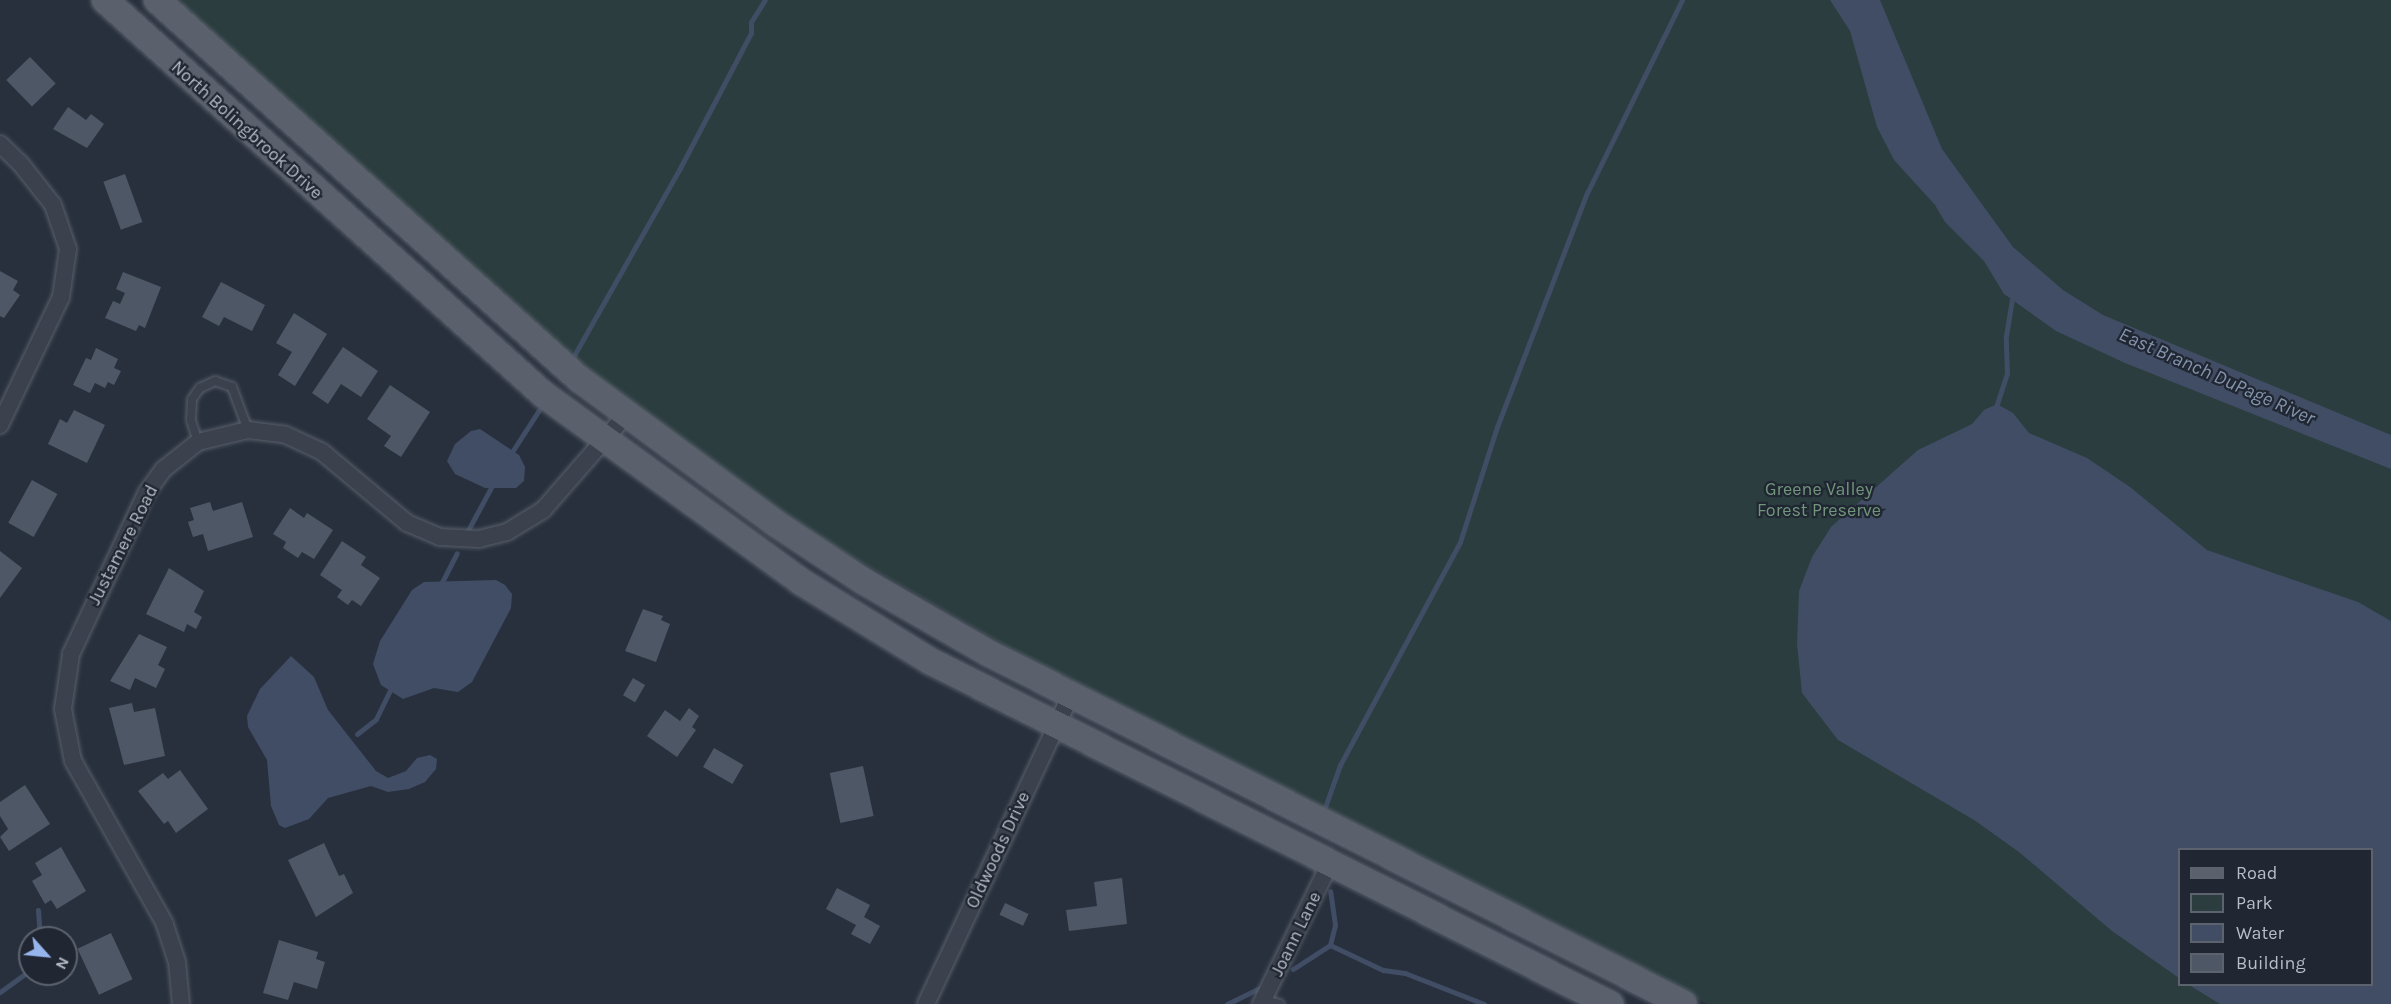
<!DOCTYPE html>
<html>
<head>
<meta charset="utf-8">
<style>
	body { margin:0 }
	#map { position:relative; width:2391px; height:1004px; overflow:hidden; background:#28303d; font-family:Karla,sans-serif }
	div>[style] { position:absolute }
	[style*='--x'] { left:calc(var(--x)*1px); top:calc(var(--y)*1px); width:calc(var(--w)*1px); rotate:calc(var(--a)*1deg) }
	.green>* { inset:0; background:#2b3d3f }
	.water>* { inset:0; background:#404d64 }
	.stream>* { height:5px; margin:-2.5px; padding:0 2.5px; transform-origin:2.5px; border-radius:2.5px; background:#404d64 }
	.building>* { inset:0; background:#4e5765; transform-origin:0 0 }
	.roads { filter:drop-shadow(0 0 2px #59606b) drop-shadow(0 0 2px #59606b) }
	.service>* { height:8px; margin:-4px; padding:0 4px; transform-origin:4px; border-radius:4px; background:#3b424d }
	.minor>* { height:16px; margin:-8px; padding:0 8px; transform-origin:8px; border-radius:8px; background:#3b424d }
	.primary>* { height:26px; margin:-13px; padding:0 13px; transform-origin:13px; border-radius:13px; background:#5a616d }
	span { translate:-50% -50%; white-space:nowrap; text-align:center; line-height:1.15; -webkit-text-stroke:4.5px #202732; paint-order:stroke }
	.street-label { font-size:18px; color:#b8bdc8 }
	.park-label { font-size:18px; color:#71967b }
	.water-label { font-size:20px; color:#8393ac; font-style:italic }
	.legend { position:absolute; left:2178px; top:848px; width:195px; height:138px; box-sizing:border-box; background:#202732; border:2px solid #5d636e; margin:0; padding:8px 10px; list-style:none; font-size:18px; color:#b8bdc8 }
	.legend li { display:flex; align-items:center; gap:12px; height:30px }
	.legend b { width:30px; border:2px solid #5d636e }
	.north { position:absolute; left:18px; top:926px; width:60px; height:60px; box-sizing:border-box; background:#202732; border:2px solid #5d636e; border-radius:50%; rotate:117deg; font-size:16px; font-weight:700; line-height:24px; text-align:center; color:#b8bdc8 }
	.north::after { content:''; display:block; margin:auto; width:21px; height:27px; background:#97b5ed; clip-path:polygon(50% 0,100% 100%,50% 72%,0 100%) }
</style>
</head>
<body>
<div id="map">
	<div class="green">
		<i style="clip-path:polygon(evenodd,177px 0,2391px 0,2391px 1004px,1707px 1004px,1018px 653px,775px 512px,589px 373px,177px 0,2180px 850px,2372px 850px,2372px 984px,2180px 984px,2180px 850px)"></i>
	</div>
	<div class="water">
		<i style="clip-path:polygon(1830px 0,1880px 0,1942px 149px,2013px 247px,2063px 290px,2103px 315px,2391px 435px,2391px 469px,2125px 363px,2056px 331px,2004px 294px,1984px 261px,1945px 222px,1935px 205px,1894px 160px,1877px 127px,1850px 31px)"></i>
		<i style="clip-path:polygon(1997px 404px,2013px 413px,2029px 433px,2087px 458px,2130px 487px,2207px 550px,2358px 602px,2391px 621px,2391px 1004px,2220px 1004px,2189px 985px,2372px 984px,2372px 850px,2180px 850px,2179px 978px,2112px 931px,2019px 852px,1974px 820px,1838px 740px,1802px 693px,1797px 644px,1799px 591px,1812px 557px,1831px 527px,1918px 450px,1972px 424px,1984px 410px)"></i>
		<i style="clip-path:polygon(480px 429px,519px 455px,525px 467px,524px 481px,516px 488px,485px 488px,455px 474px,447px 461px,455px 444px,471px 431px)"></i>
		<i style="clip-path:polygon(496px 580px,505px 585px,512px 594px,511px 608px,472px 682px,458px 692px,434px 688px,403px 699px,381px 685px,373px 664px,380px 641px,412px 590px,424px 582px)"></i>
		<i style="clip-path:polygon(291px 656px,314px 677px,328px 710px,376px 771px,388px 778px,406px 771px,417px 758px,430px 755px,437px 759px,436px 769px,425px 782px,409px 789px,388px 792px,371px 786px,328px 798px,309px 819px,285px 828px,279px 825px,271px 806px,267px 760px,248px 727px,247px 716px,260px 689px)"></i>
	</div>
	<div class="stream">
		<i style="--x:572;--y:359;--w:217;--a:-60.5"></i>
		<i style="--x:679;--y:170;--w:155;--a:-62.3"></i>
		<i style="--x:751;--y:33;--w:11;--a:-90"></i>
		<i style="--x:751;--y:22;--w:26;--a:-58"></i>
		<i style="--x:1997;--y:404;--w:32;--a:-72"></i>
		<i style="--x:2007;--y:374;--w:38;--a:-92"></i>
		<i style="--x:2006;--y:336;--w:44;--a:-80.8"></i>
		<i style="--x:510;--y:455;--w:54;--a:-57.2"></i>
		<i style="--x:467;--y:532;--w:55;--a:-61.6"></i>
		<i style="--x:439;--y:588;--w:39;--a:-63"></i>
		<i style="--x:357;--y:734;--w:24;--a:-38"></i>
		<i style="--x:376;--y:719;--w:37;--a:-64"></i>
		<i style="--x:1323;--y:813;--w:51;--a:-70.5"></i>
		<i style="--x:1340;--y:765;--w:253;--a:-61.7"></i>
		<i style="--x:1460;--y:542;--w:121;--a:-72.2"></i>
		<i style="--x:1497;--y:427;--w:251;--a:-69"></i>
		<i style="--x:1587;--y:193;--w:215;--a:-63.8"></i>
		<i style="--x:38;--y:910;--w:28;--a:86"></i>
		<i style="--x:1330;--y:945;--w:59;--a:25.3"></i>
		<i style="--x:1383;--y:970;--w:22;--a:8"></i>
		<i style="--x:1405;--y:973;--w:85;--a:21.4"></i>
		<i style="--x:1330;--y:945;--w:21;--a:-76"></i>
		<i style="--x:1335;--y:925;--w:34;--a:-98"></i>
		<i style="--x:1293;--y:969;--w:44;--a:-33"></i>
		<i style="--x:0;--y:992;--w:37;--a:-36"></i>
		<i style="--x:1227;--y:1004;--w:37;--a:-26"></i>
	</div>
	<div class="building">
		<i style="left:30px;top:57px;width:37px;height:33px;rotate:46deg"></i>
		<i style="clip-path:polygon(68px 107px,86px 120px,91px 114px,104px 124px,87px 148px,53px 129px)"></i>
		<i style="left:125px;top:174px;width:51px;height:23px;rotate:70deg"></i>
		<i style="clip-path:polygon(0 271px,18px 281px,13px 290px,20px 295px,4px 318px,0 316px)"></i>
		<i style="clip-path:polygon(123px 272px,161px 287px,145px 328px,139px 325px,136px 331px,105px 318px,113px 301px,120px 304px,125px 293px,116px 289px)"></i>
		<i style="clip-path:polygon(221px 282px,265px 305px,252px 331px,224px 317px,219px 326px,202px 317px)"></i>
		<i style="clip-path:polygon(294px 313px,327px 334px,295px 386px,278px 375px,292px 352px,276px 343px)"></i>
		<i style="clip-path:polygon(343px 347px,378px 371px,361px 397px,341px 384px,328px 404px,312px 393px)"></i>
		<i style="clip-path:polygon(96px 348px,118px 359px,114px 368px,121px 371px,114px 385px,108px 382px,105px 388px,95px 383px,90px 393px,73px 385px,86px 358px,91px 360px)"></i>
		<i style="clip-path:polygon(390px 385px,430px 412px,401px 457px,384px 446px,391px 436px,367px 419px)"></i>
		<i style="clip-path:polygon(74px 410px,105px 425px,87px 463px,48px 444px,60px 419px,67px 423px)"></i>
		<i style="left:32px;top:480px;width:29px;height:49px;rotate:29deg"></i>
		<i style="clip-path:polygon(210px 502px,213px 511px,242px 502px,253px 537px,208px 551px,203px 534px,193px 537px,188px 522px,194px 520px,190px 508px)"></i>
		<i style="clip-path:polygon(290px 508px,304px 518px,307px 513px,333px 530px,314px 559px,302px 552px,298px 558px,283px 548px,286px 542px,273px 534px)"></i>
		<i style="clip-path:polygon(342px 541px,366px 557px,361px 565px,380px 578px,361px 606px,352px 600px,348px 605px,337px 597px,342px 590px,320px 575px)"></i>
		<i style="clip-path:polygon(0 551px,22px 568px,0 598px)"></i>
		<i style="clip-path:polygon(169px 568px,204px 591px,194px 612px,202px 617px,196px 629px,187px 624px,184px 632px,146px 614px)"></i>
		<i style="clip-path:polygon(643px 609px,663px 616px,661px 620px,670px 624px,656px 662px,625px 651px)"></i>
		<i style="clip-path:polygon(139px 634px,167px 647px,158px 665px,165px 669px,156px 688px,135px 678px,130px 690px,110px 681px)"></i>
		<i style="left:633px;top:678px;width:14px;height:20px;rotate:30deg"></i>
		<i style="clip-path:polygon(132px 703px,134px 712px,155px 708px,165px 756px,124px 765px,109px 708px)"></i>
		<i style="clip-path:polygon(689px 708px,699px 716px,692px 727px,696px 730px,677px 757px,647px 736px,665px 710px,680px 721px)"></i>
		<i style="left:714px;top:748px;width:34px;height:22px;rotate:30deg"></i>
		<i style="left:863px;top:766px;width:51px;height:34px;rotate:78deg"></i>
		<i style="clip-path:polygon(180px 770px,208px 809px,176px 833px,168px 821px,164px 824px,138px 791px,163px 773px,168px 779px)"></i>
		<i style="clip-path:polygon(25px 785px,50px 824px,9px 851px,0 837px,8px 829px,0 816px,0 802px)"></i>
		<i style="clip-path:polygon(324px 843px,339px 876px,344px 874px,353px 893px,316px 917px,288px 860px)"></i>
		<i style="clip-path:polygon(61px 847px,86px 891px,57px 909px,51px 900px,45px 904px,32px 881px,42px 875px,35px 863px)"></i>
		<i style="clip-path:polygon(1122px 878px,1127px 924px,1069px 931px,1066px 910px,1097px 906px,1094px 882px)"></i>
		<i style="clip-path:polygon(837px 888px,870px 905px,864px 917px,880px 926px,870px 944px,851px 934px,856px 925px,826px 909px)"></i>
		<i style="left:1005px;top:903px;width:26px;height:13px;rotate:25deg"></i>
		<i style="left:111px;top:933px;width:51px;height:37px;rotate:65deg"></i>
		<i style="clip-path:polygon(279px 940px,318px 952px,316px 959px,325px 962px,317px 989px,294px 982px,288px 1000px,263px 993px)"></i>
	</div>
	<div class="roads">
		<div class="service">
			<i style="--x:198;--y:442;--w:23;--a:-108"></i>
			<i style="--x:191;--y:420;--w:21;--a:-87"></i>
			<i style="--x:192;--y:399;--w:14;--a:-54"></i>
			<i style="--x:200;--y:388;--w:17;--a:-25"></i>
			<i style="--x:215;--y:381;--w:18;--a:19"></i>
			<i style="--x:232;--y:387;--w:46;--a:69.6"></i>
			<i style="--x:1263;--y:1000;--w:17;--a:13"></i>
		</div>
		<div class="minor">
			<i style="--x:0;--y:144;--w:28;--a:44"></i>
			<i style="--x:20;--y:163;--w:53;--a:51.8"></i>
			<i style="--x:53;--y:205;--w:46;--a:71.2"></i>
			<i style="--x:68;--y:249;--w:49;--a:98.3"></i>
			<i style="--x:61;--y:297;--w:142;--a:115.5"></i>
			<i style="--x:181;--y:1004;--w:42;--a:-95.4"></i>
			<i style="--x:177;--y:962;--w:40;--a:-108"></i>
			<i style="--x:165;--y:924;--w:187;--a:-119.4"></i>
			<i style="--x:73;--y:761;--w:53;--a:-100.9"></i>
			<i style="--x:63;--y:709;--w:56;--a:-81.7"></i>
			<i style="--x:71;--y:654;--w:179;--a:-64.9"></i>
			<i style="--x:147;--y:492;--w:29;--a:-54"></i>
			<i style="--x:164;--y:469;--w:43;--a:-38.5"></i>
			<i style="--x:198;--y:442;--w:51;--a:-13.5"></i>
			<i style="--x:248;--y:430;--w:38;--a:7"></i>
			<i style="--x:286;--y:435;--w:38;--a:25"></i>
			<i style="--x:321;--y:451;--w:112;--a:39.9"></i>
			<i style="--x:407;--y:523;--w:36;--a:23"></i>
			<i style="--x:440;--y:537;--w:39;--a:3"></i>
			<i style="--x:479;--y:539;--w:29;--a:-14"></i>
			<i style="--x:507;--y:532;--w:42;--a:-31.4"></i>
			<i style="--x:543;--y:510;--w:126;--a:-48.9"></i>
			<i style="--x:926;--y:1004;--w:340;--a:-64.9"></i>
			<i style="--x:1261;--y:1004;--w:157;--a:-63.9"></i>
		</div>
		<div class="primary">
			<i style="--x:105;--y:0;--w:589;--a:41.97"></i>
			<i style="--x:543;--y:394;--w:318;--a:36"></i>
			<i style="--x:800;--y:581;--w:153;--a:31.6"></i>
			<i style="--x:930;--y:661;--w:762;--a:26.77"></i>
			<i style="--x:157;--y:0;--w:567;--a:41.93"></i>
			<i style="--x:579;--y:379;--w:243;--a:36.3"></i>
			<i style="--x:775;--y:523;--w:105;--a:33.4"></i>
			<i style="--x:863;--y:581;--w:144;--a:29.9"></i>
			<i style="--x:988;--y:653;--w:779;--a:26.76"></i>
		</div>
	</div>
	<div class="street-label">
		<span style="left:247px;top:130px;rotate:42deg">North Bolingbrook Drive</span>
		<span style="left:123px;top:545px;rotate:-63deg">Justamere Road</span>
		<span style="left:998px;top:850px;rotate:-65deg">Oldwoods Drive</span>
		<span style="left:1296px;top:934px;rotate:-64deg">Joann Lane</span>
	</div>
	<div class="park-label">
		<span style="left:1819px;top:500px">Greene Valley<br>Forest Preserve</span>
	</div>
	<div class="water-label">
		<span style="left:2217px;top:376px;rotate:24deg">East Branch DuPage River</span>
	</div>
	<ul class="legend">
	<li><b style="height:8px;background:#5a616d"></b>Road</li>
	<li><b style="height:16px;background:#2b3d3f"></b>Park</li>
	<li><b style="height:16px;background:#404d64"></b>Water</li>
	<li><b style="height:16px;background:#4e5765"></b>Building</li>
	</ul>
	<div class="north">N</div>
</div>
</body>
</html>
